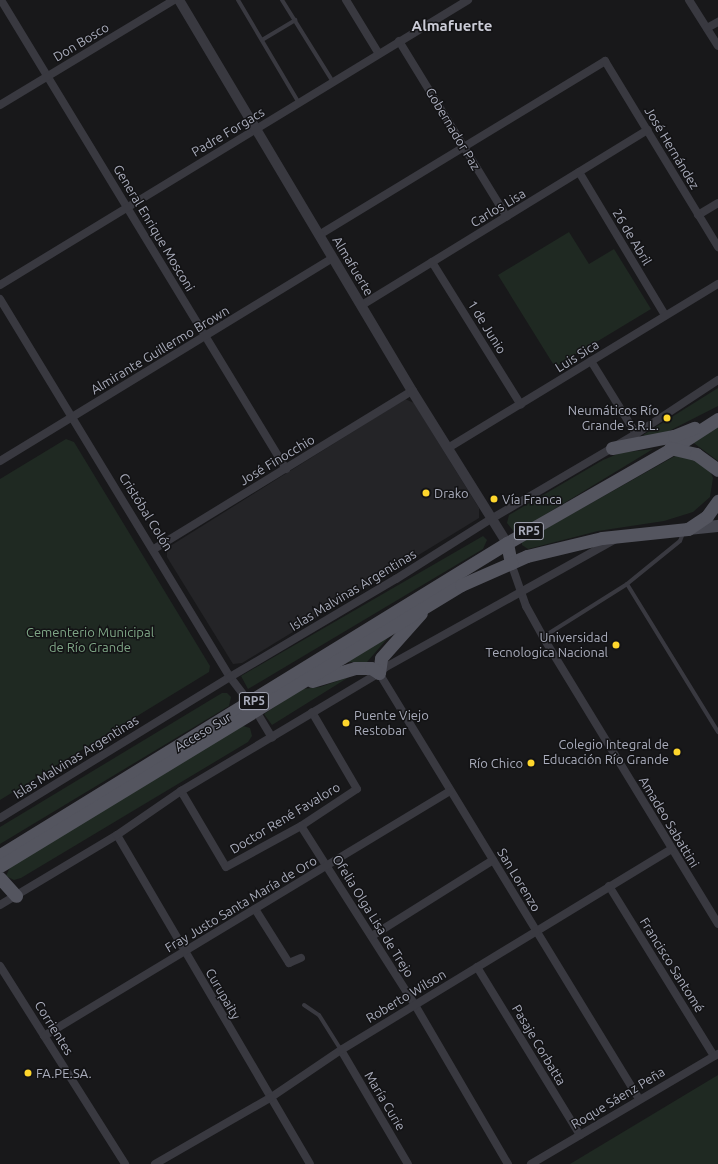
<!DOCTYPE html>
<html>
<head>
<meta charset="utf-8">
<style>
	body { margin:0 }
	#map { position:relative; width:718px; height:1164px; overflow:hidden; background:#18181a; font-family:Ubuntu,sans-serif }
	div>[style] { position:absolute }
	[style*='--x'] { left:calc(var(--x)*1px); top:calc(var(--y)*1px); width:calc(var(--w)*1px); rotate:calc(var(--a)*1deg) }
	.built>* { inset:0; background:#242427 }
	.green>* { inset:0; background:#1f2922 }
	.service>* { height:4px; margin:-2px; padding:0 2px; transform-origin:2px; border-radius:2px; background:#393940 }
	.minor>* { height:8px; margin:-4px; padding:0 4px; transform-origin:4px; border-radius:4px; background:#393940 }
	.tertiary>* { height:10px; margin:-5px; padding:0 5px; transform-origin:5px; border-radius:5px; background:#393940 }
	.secondary>* { height:12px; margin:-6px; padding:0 6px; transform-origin:6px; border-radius:6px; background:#464750 }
	.primary>* { height:13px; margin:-6.5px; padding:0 6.5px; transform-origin:6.5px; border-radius:6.5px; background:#54555f }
	.dots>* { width:11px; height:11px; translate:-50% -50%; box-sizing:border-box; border:2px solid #131315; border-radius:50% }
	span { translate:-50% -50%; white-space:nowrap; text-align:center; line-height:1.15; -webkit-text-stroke:3px #131315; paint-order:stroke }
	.shield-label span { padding:1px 3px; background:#131315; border:1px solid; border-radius:3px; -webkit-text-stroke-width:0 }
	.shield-label { font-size:12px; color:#a9acbb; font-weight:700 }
	.street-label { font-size:13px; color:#a9acbb }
	.poi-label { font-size:13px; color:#a9acbb }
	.right { translate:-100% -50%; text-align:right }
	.left { translate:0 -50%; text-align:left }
	.park-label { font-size:13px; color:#7fa787 }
	.quarter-label { font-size:15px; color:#cbccd7; font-weight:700 }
</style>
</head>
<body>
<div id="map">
	<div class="built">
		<i style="clip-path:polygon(405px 399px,414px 403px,479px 508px,479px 518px,242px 663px,233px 664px,167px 557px,167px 548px)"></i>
	</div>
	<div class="green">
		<i style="clip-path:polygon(569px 232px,589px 264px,614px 249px,651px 309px,555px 367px,498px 275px)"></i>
		<i style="clip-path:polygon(718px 388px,718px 406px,669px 431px,649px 437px,643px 435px)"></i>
		<i style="clip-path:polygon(718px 425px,718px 461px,691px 441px)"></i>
		<i style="clip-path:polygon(66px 439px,74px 442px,210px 666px,209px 672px,0 800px,0 479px)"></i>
		<i style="clip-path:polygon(653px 449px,515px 533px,507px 523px,509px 515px,603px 460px,620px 453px)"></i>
		<i style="clip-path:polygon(675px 456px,688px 456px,710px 471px,713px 478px,710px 497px,693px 512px,664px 521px,598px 531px,528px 549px,522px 545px,522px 542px)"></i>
		<i style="clip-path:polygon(483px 536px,487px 540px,483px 549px,248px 689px,241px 676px)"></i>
		<i style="clip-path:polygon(393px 632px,367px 662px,342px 662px)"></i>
		<i style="clip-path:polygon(349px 677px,272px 725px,264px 714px,302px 689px,320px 687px)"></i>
		<i style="clip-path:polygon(222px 693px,227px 693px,231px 697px,229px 706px,0 844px,0 827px)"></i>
		<i style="clip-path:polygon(240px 725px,250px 728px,252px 736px,248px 742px,21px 878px,14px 880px,6px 876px,11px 865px)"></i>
		<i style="clip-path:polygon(718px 1075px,718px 1164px,570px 1164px)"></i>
	</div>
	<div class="service">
		<i style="--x:238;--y:0;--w:120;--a:59.4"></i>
		<i style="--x:282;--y:0;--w:97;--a:58.1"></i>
		<i style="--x:262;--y:40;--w:39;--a:-31"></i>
		<i style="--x:627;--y:584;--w:174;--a:58.4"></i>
		<i style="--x:543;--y:637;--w:99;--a:-32.2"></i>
		<i style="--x:627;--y:584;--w:68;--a:-39.1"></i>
		<i style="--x:680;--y:541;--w:9;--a:-69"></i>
		<i style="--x:304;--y:1005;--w:18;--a:34"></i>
		<i style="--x:319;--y:1015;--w:41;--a:57.8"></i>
	</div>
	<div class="minor">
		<i style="--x:1;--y:0;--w:549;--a:58.71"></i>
		<i style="--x:346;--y:0;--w:63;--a:58.6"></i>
		<i style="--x:689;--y:0;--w:54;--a:57.8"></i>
		<i style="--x:707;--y:28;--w:13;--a:-29"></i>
		<i style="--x:399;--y:41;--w:206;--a:58.5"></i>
		<i style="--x:0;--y:105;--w:203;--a:-31.1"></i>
		<i style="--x:579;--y:172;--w:167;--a:59"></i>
		<i style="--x:698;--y:215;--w:23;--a:-31"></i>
		<i style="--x:319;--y:235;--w:335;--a:-31.3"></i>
		<i style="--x:605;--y:61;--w:218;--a:58.7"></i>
		<i style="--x:432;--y:262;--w:168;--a:58.1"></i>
		<i style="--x:0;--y:285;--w:548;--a:-31.34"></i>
		<i style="--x:0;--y:299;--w:442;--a:58.7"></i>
		<i style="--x:230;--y:677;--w:43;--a:52.6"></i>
		<i style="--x:256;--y:711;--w:31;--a:59"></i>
		<i style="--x:362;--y:305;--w:335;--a:-31.5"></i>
		<i style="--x:591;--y:361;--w:86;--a:58.3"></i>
		<i style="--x:448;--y:448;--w:316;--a:-31.3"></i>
		<i style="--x:0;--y:461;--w:390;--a:-31.4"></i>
		<i style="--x:154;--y:549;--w:303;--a:-31.5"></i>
		<i style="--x:511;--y:563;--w:46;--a:70.8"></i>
		<i style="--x:526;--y:606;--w:35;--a:61"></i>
		<i style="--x:543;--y:637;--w:336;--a:58.6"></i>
		<i style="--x:379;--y:673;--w:499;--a:58.6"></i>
		<i style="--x:181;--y:791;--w:88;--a:59.4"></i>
		<i style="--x:226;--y:867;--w:85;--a:-28.7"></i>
		<i style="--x:301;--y:826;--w:67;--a:-33.5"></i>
		<i style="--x:357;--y:789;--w:89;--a:-120.3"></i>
		<i style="--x:0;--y:818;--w:270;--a:-31.5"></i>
		<i style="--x:230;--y:677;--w:193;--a:-30.6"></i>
		<i style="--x:396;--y:579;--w:112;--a:-32.3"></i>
		<i style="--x:491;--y:519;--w:168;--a:-30.4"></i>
		<i style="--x:636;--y:434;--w:98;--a:-33.4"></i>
		<i style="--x:301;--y:826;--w:212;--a:57.5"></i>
		<i style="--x:415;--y:1005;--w:184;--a:59.7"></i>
		<i style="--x:117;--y:835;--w:381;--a:59.6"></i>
		<i style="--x:609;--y:886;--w:200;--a:58.3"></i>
		<i style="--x:0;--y:905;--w:136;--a:-30.9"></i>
		<i style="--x:117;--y:835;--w:78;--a:-34.5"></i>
		<i style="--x:181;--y:791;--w:230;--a:-30.8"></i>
		<i style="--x:379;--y:673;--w:9;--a:-41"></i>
		<i style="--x:386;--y:667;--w:263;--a:-29.1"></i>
		<i style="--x:255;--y:909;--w:64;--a:57.8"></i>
		<i style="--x:289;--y:963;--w:13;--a:-23"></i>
		<i style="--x:372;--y:936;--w:143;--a:-32.1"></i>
		<i style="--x:0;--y:966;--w:234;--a:57.7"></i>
		<i style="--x:477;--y:967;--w:197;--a:58.5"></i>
		<i style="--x:44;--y:1036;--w:474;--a:-31.1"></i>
		<i style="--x:341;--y:1050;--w:132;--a:59.6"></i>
		<i style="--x:155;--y:1164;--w:133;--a:-29.9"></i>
		<i style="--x:270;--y:1098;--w:86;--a:-34.1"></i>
		<i style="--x:341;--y:1050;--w:386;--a:-31.3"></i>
		<i style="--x:531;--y:1164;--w:217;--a:-30.5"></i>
	</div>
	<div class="tertiary">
		<i style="--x:179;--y:0;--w:455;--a:59.2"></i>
		<i style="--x:412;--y:391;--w:179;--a:58"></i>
	</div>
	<div class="secondary">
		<i style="--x:688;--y:529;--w:30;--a:-6"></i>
	</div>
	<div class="primary">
		<i style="--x:718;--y:419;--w:54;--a:147.2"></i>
		<i style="--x:673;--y:448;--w:191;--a:150.2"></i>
		<i style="--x:507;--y:543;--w:20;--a:79"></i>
		<i style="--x:511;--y:563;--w:17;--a:-24"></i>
		<i style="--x:527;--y:556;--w:77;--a:-13.5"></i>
		<i style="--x:602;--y:538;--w:86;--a:-6"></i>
		<i style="--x:688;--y:529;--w:23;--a:-34"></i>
		<i style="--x:707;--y:516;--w:19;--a:-54"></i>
		<i style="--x:612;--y:448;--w:63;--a:-11"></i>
		<i style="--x:674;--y:436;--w:22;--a:-22"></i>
		<i style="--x:670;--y:448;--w:27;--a:13"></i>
		<i style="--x:696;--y:454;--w:27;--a:36"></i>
		<i style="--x:379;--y:673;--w:15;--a:-82"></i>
		<i style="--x:381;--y:658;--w:60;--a:-48.4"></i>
		<i style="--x:312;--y:681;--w:45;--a:-16.8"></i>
		<i style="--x:355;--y:668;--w:16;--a:0"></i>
		<i style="--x:371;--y:668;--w:9;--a:32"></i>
		<i style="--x:0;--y:855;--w:595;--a:-31.61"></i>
		<i style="--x:0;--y:866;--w:540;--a:-31.36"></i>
		<i style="--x:461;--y:585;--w:55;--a:-23.7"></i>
		<i style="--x:0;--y:878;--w:24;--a:48"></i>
	</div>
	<div class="dots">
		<i style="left:667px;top:418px;background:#fed62c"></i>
		<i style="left:426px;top:493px;background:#fed62c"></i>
		<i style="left:494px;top:499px;background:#fed62c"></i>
		<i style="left:616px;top:645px;background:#fed62c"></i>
		<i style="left:346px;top:723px;background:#fed62c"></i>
		<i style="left:677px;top:752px;background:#fed62c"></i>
		<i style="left:531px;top:763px;background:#fed62c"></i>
		<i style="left:28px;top:1073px;background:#fed62c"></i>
	</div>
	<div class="shield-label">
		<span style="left:529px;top:531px">RP5</span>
		<span style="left:254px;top:701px">RP5</span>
	</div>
	<div class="street-label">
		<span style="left:81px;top:42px;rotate:-31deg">Don Bosco</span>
		<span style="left:453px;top:129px;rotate:59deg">Gobernador Paz</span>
		<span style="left:228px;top:132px;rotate:-31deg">Padre Forgacs</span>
		<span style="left:672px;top:148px;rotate:59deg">José Hernández</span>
		<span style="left:498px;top:208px;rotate:-31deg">Carlos Lisa</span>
		<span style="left:154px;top:228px;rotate:59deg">General Enrique Mosconi</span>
		<span style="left:632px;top:237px;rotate:59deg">26 de Abril</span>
		<span style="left:353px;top:266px;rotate:59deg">Almafuerte</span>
		<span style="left:487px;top:327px;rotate:58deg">1 de Junio</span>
		<span style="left:160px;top:350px;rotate:-31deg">Almirante Guillermo Brown</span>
		<span style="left:577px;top:356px;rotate:-32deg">Luis Sica</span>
		<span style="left:277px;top:460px;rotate:-31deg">José Finocchio</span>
		<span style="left:146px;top:512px;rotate:58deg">Cristóbal Colón</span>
		<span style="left:353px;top:590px;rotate:-31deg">Islas Malvinas Argentinas</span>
		<span style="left:203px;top:732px;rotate:-31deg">Acceso Sur</span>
		<span style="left:76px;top:757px;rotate:-32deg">Islas Malvinas Argentinas</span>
		<span style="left:285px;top:818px;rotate:-31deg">Doctor René Favaloro</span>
		<span style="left:669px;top:822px;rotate:59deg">Amadeo Sabattini</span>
		<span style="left:519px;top:880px;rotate:59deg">San Lorenzo</span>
		<span style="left:241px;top:904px;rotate:-31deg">Fray Justo Santa María de Oro</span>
		<span style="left:373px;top:916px;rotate:58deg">Ofelia Olga Lisa de Trejo</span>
		<span style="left:672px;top:965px;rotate:58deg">Francisco Santomé</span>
		<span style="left:223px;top:994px;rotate:60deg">Curupaity</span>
		<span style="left:406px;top:996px;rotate:-31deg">Roberto Wilson</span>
		<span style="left:54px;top:1028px;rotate:58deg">Corrientes</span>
		<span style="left:539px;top:1045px;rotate:59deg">Pasaje Corbatta</span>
		<span style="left:618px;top:1098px;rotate:-31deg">Roque Sáenz Peña</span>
		<span style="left:385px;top:1101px;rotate:59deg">María Curie</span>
	</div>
	<div class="poi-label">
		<span class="right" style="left:659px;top:418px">Neumáticos Río<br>Grande S.R.L.</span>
		<span class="left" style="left:434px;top:493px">Drako</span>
		<span class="left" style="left:502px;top:499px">Vía Franca</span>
		<span class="right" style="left:608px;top:645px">Universidad<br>Tecnologica Nacional</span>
		<span class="left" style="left:354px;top:723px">Puente Viejo<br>Restobar</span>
		<span class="right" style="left:669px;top:752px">Colegio Integral de<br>Educación Río Grande</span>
		<span class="right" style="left:523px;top:763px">Río Chico</span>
		<span class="left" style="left:36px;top:1073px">FA.PE.SA.</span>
	</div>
	<div class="park-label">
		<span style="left:90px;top:640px">Cementerio Municipal<br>de Río Grande</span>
	</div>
	<div class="quarter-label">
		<span style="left:452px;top:26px">Almafuerte</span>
	</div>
</div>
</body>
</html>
